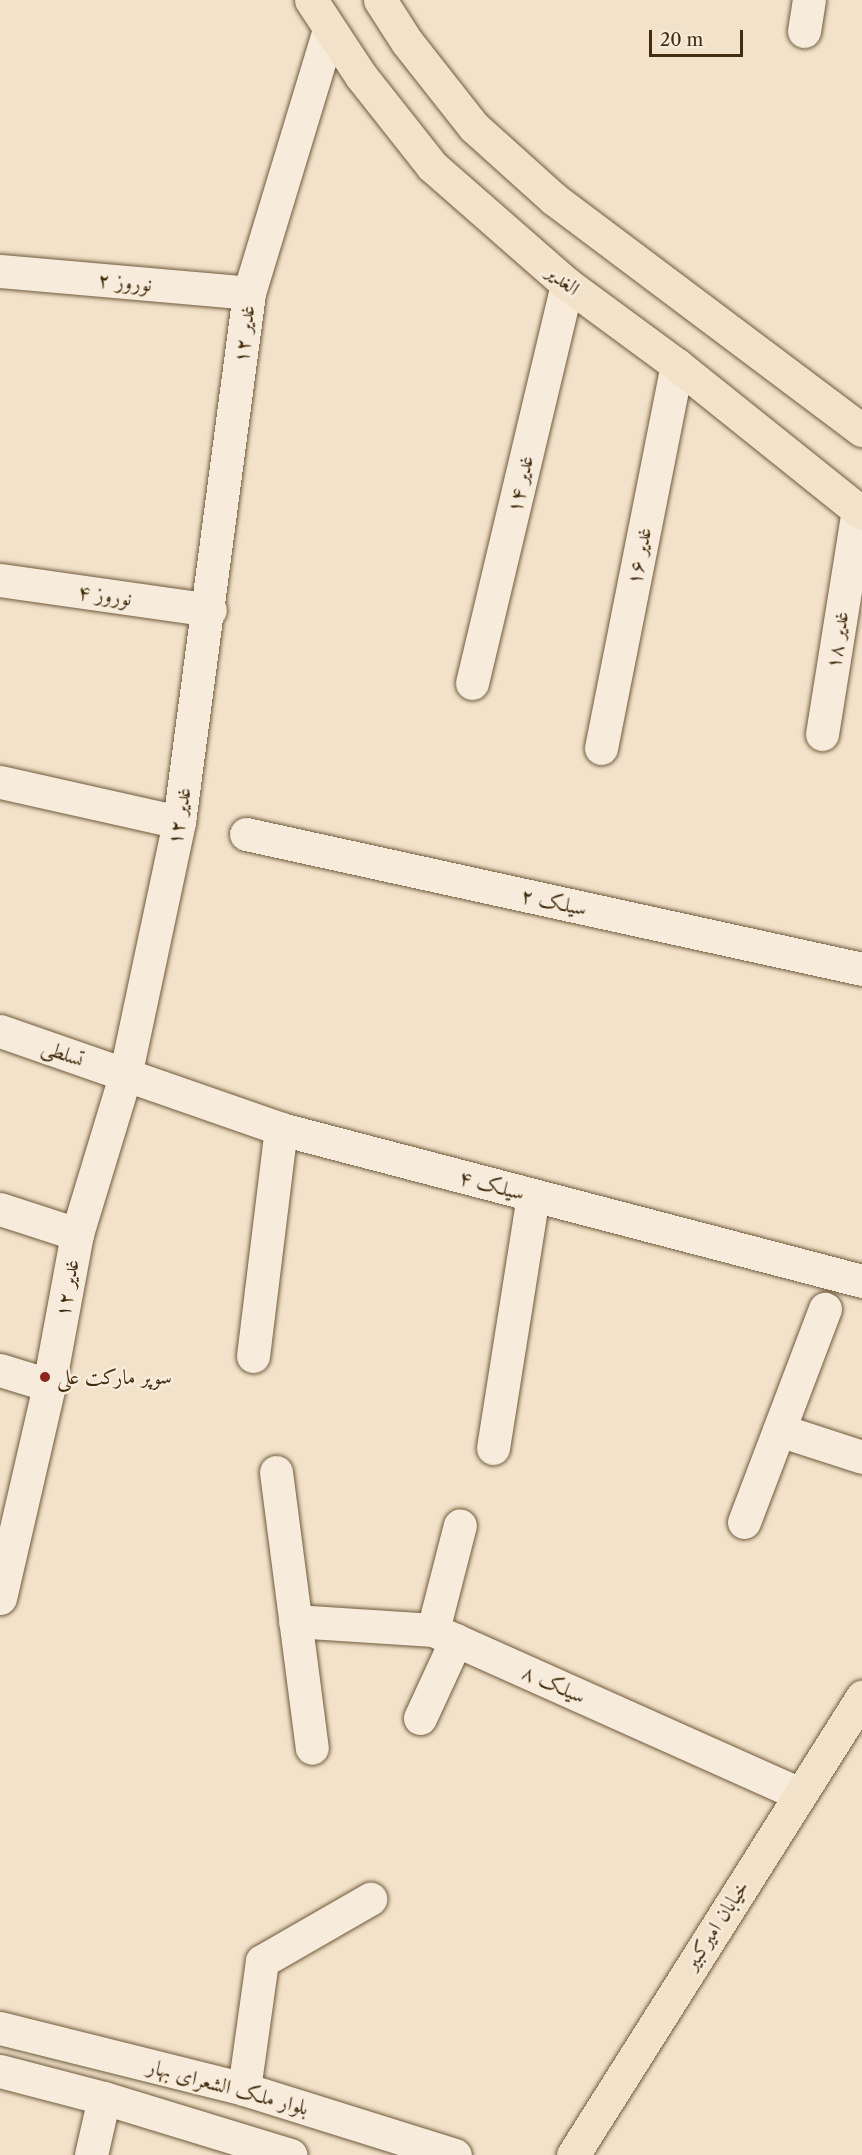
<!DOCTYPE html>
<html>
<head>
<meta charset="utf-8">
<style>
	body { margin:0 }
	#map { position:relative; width:862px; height:2155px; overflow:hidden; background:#f2e2c9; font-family:"Libre Caslon Text",Amiri,serif }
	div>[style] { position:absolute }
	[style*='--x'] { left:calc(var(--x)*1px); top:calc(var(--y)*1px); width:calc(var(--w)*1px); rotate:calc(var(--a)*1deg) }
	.roads { filter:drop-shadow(0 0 2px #705a3d) drop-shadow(0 0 2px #705a3d) }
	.minor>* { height:33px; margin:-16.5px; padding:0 16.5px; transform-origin:16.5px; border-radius:16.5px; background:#f7ecdc }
	.major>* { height:33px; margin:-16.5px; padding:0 16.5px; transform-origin:16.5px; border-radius:16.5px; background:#f2e2c9 }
	.dots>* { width:16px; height:16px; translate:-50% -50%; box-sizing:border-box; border:3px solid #f7ecdc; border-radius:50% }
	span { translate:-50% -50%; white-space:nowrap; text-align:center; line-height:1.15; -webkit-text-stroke:5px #f7ecdc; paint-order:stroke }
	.street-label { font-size:21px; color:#442d0e }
	.poi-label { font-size:21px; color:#442d0e }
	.left { translate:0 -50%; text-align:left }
	.scale { position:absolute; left:649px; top:30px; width:94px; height:27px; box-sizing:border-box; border:3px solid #442d0e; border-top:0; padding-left:8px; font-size:18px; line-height:21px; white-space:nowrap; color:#442d0e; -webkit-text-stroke:4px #f7ecdc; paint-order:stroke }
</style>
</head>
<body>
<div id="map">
	<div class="roads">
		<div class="minor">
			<i style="--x:804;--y:31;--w:31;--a:-81"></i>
			<i style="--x:0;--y:271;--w:250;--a:5"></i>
			<i style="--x:0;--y:580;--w:212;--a:8.1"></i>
			<i style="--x:472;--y:683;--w:410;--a:-76.6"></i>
			<i style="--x:822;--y:734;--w:227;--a:-80.9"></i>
			<i style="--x:601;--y:748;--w:390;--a:-78.8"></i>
			<i style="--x:0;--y:782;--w:183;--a:12.6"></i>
			<i style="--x:246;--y:834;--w:631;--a:12.36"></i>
			<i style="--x:0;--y:1031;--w:298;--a:19.2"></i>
			<i style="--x:281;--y:1129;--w:601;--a:14.66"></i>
			<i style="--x:0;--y:1209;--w:81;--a:18"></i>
			<i style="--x:253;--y:1356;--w:229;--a:-83"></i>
			<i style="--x:0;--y:1370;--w:51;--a:17"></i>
			<i style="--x:779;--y:1430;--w:87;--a:18"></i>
			<i style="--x:493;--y:1448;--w:255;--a:-81"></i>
			<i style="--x:276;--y:1472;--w:278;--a:82.6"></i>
			<i style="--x:744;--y:1522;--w:228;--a:-69.2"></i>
			<i style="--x:0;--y:1598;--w:219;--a:-77"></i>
			<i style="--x:49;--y:1385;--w:154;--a:-79.5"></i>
			<i style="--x:77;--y:1234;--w:165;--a:-73.1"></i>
			<i style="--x:125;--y:1076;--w:260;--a:-78"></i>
			<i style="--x:179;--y:822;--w:534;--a:-82.46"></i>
			<i style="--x:249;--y:293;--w:276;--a:-73.1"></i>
			<i style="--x:295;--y:1621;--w:138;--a:3.7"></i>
			<i style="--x:433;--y:1630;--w:402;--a:24.1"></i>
			<i style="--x:433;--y:1630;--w:108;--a:-75.6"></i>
			<i style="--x:420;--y:1718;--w:86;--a:-65.2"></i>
			<i style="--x:0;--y:2028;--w:252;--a:14"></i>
			<i style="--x:244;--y:2089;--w:221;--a:17.4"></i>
			<i style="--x:0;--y:2071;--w:107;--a:14.6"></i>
			<i style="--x:104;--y:2098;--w:195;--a:17"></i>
			<i style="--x:244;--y:2089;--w:129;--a:-82"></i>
			<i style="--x:262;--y:1961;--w:125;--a:-29.9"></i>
			<i style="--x:91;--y:2155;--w:58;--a:-77.2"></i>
		</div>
		<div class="major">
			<i style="--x:311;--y:0;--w:91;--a:56.7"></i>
			<i style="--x:361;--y:76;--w:115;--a:51.7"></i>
			<i style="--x:432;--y:166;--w:179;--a:41.2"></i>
			<i style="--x:567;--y:284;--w:137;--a:36.4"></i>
			<i style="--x:677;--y:365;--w:237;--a:38.7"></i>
			<i style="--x:380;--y:0;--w:50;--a:57.3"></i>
			<i style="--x:407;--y:42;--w:108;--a:51.8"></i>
			<i style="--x:474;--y:127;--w:108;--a:42"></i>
			<i style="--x:554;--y:199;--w:385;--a:36.9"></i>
			<i style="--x:573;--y:2155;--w:542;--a:-57.75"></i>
		</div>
	</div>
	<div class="dots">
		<i style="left:45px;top:1377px;background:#8f2418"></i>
	</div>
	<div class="street-label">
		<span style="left:563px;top:280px;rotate:38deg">الغدیر</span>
		<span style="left:125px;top:282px;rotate:5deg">نوروز ۲</span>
		<span style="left:244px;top:334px;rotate:-83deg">غدیر ۱۲</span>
		<span style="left:520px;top:484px;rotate:-77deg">غدیر ۱۴</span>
		<span style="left:639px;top:556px;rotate:-79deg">غدیر ۱۶</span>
		<span style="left:105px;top:595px;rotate:8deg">نوروز ۴</span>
		<span style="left:837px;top:640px;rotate:-81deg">غدیر ۱۸</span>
		<span style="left:179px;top:816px;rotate:-80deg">غدیر ۱۲</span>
		<span style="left:554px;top:902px;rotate:12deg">سیلک ۲</span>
		<span style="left:63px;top:1053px;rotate:20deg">تسلطی</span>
		<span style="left:492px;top:1185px;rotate:15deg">سیلک ۴</span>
		<span style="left:67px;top:1288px;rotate:-80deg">غدیر ۱۲</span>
		<span style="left:554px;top:1684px;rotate:24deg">سیلک ۸</span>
		<span style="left:716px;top:1925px;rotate:-57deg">خیابان امیرکبیر</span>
		<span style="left:228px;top:2087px;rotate:15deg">بلوار ملک الشعرای بهار</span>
	</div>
	<div class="poi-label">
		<span class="left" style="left:57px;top:1377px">سوپر مارکت علی</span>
	</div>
	<div class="scale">20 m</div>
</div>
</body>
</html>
